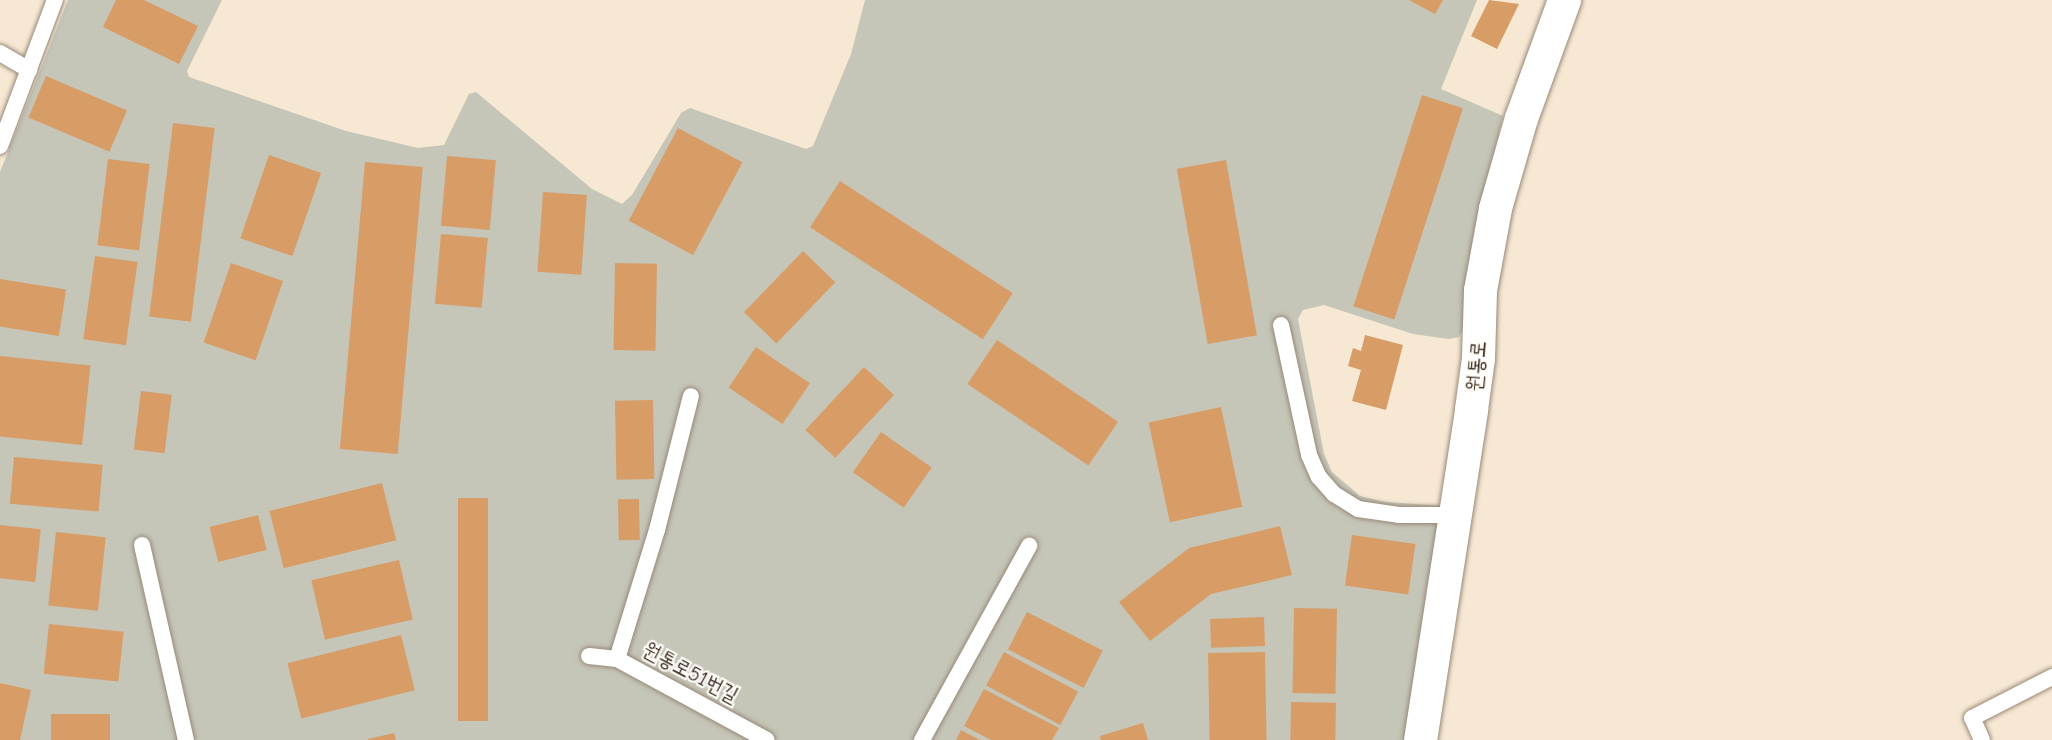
<!DOCTYPE html>
<html>
<head>
<meta charset="utf-8">
<style>
	body { margin:0 }
	#map { position:relative; width:2052px; height:740px; overflow:hidden; background:#f6e8d3; font-family:"Comic Neue","Poor Story",sans-serif }
	div>[style] { position:absolute }
	[style*='--x'] { left:calc(var(--x)*1px); top:calc(var(--y)*1px); width:calc(var(--w)*1px); rotate:calc(var(--a)*1deg) }
	.industrial>* { inset:0; background:#c5c5b8 }
	.building>* { inset:0; background:#d89d67; transform-origin:0 0 }
	.roads { filter:drop-shadow(0 0 2px #988978) drop-shadow(0 0 2px #988978) }
	.lane>* { height:16px; margin:-8px; padding:0 8px; transform-origin:8px; border-radius:8px; background:#fff }
	.street>* { height:33px; margin:-16.5px; padding:0 16.5px; transform-origin:16.5px; border-radius:16.5px; background:#fff }
	span { translate:-50% -50%; white-space:nowrap; text-align:center; line-height:1.15; -webkit-text-stroke:4.5px #fdfcf7; paint-order:stroke }
	.street-label { font-size:21px; color:#3b2a1e }
</style>
</head>
<body>
<div id="map">
	<div class="industrial">
		<i style="clip-path:polygon(68px 0,222px 0,187px 71px,189px 77px,346px 131px,418px 148px,444px 145px,469px 94px,476px 92px,592px 189px,622px 204px,632px 195px,681px 113px,690px 108px,806px 149px,813px 146px,851px 54px,865px 0,1477px 0,1441px 89px,1503px 116px,1486px 184px,1463px 330px,1459px 337px,1449px 339px,1413px 334px,1324px 305px,1303px 310px,1298px 319px,1324px 454px,1332px 472px,1360px 496px,1386px 502px,1443px 506px,1406px 740px,0 740px,0 172px)"></i>
	</div>
	<div class="building">
		<i style="clip-path:polygon(116px 0,144px 0,198px 26px,179px 64px,103px 27px)"></i>
		<i style="clip-path:polygon(1409px 0,1443px 0,1435px 14px)"></i>
		<i style="clip-path:polygon(1489px 0,1519px 4px,1497px 49px,1471px 36px)"></i>
		<i style="left:46px;top:76px;width:88px;height:45px;rotate:23deg"></i>
		<i style="left:1422px;top:95px;width:43px;height:222px;rotate:18deg"></i>
		<i style="left:173px;top:123px;width:42px;height:195px;rotate:7deg"></i>
		<i style="left:678px;top:128px;width:73px;height:105px;rotate:28deg"></i>
		<i style="left:269px;top:155px;width:55px;height:88px;rotate:19deg"></i>
		<i style="left:447px;top:156px;width:49px;height:70px;rotate:5deg"></i>
		<i style="left:108px;top:159px;width:42px;height:87px;rotate:7deg"></i>
		<i style="left:1226px;top:160px;width:178px;height:50px;rotate:80deg"></i>
		<i style="left:365px;top:162px;width:58px;height:288px;rotate:5deg"></i>
		<i style="left:840px;top:181px;width:206px;height:55px;rotate:33deg"></i>
		<i style="left:543px;top:192px;width:44px;height:80px;rotate:4deg"></i>
		<i style="left:441px;top:234px;width:47px;height:70px;rotate:5deg"></i>
		<i style="left:803px;top:251px;width:45px;height:85px;rotate:44deg"></i>
		<i style="left:95px;top:256px;width:43px;height:84px;rotate:8deg"></i>
		<i style="left:231px;top:263px;width:55px;height:84px;rotate:19deg"></i>
		<i style="left:615px;top:263px;width:42px;height:87px;rotate:1deg"></i>
		<i style="left:0;top:279px;width:67px;height:47px;rotate:9deg"></i>
		<i style="clip-path:polygon(1365px 335px,1403px 345px,1386px 410px,1352px 401px,1361px 370px,1348px 366px,1353px 348px,1361px 351px)"></i>
		<i style="left:997px;top:340px;width:146px;height:53px;rotate:34deg"></i>
		<i style="left:756px;top:347px;width:65px;height:49px;rotate:34deg"></i>
		<i style="left:0;top:356px;width:91px;height:80px;rotate:6deg"></i>
		<i style="left:864px;top:367px;width:41px;height:86px;rotate:43deg"></i>
		<i style="left:141px;top:391px;width:31px;height:59px;rotate:7deg"></i>
		<i style="left:653px;top:400px;width:79px;height:38px;rotate:89deg"></i>
		<i style="left:1221px;top:407px;width:102px;height:74px;rotate:78deg"></i>
		<i style="left:881px;top:432px;width:62px;height:49px;rotate:35deg"></i>
		<i style="left:14px;top:457px;width:89px;height:47px;rotate:5deg"></i>
		<i style="left:382px;top:483px;width:59px;height:116px;rotate:76deg"></i>
		<i style="left:458px;top:498px;width:30px;height:223px"></i>
		<i style="left:639px;top:499px;width:41px;height:21px;rotate:89deg"></i>
		<i style="left:258px;top:515px;width:36px;height:50px;rotate:76deg"></i>
		<i style="left:0;top:525px;width:41px;height:53px;rotate:6deg"></i>
		<i style="clip-path:polygon(1280px 526px,1292px 575px,1211px 594px,1150px 641px,1119px 602px,1189px 548px)"></i>
		<i style="left:56px;top:532px;width:50px;height:74px;rotate:6deg"></i>
		<i style="left:1352px;top:535px;width:64px;height:51px;rotate:8deg"></i>
		<i style="left:399px;top:560px;width:61px;height:90px;rotate:77deg"></i>
		<i style="left:1294px;top:608px;width:43px;height:85px;rotate:1deg"></i>
		<i style="left:1027px;top:612px;width:85px;height:42px;rotate:27deg"></i>
		<i style="left:1264px;top:617px;width:29px;height:54px;rotate:88deg"></i>
		<i style="left:49px;top:624px;width:75px;height:50px;rotate:6deg"></i>
		<i style="left:401px;top:635px;width:57px;height:117px;rotate:76deg"></i>
		<i style="left:1004px;top:652px;width:84px;height:38px;rotate:28deg"></i>
		<i style="left:1265px;top:652px;width:88px;height:57px;rotate:89deg"></i>
		<i style="clip-path:polygon(0 683px,31px 690px,20px 740px,0 740px)"></i>
		<i style="clip-path:polygon(984px 689px,1059px 728px,1052px 740px,991px 740px,964px 726px)"></i>
		<i style="left:1291px;top:702px;width:45px;height:38px;rotate:1deg"></i>
		<i style="left:51px;top:714px;width:59px;height:26px"></i>
		<i style="clip-path:polygon(1143px 723px,1148px 740px,1101px 740px,1100px 736px)"></i>
		<i style="clip-path:polygon(961px 730px,980px 740px,956px 740px)"></i>
		<i style="clip-path:polygon(394px 733px,396px 740px,368px 740px,368px 739px)"></i>
	</div>
	<div class="roads">
		<div class="lane">
			<i style="--x:0;--y:53;--w:34;--a:30"></i>
			<i style="--x:0;--y:146;--w:156;--a:-69.4"></i>
			<i style="--x:1281;--y:325;--w:133;--a:77.8"></i>
			<i style="--x:1309;--y:455;--w:24;--a:66"></i>
			<i style="--x:1319;--y:477;--w:23;--a:49"></i>
			<i style="--x:1334;--y:494;--w:28;--a:32"></i>
			<i style="--x:1358;--y:509;--w:41;--a:8.3"></i>
			<i style="--x:1399;--y:515;--w:56;--a:0"></i>
			<i style="--x:142;--y:545;--w:200;--a:77.3"></i>
			<i style="--x:589;--y:656;--w:28;--a:6"></i>
			<i style="--x:617;--y:659;--w:170;--a:28.4"></i>
			<i style="--x:617;--y:659;--w:135;--a:-72.8"></i>
			<i style="--x:657;--y:530;--w:138;--a:-75.8"></i>
			<i style="--x:922;--y:740;--w:222;--a:-61.1"></i>
			<i style="--x:1982;--y:740;--w:24;--a:-114"></i>
			<i style="--x:1972;--y:718;--w:90;--a:-27.1"></i>
		</div>
		<div class="street">
			<i style="--x:1420;--y:740;--w:335;--a:-81.2"></i>
			<i style="--x:1471;--y:409;--w:51;--a:-82.2"></i>
			<i style="--x:1478;--y:358;--w:68;--a:-88.3"></i>
			<i style="--x:1480;--y:290;--w:83;--a:-79.6"></i>
			<i style="--x:1495;--y:208;--w:94;--a:-73.9"></i>
			<i style="--x:1521;--y:118;--w:126;--a:-70"></i>
		</div>
	</div>
	<div class="street-label">
		<span style="left:1476px;top:366px;rotate:-85deg">원통로</span>
		<span style="left:691px;top:672px;rotate:28deg">원통로51번길</span>
	</div>
</div>
</body>
</html>
